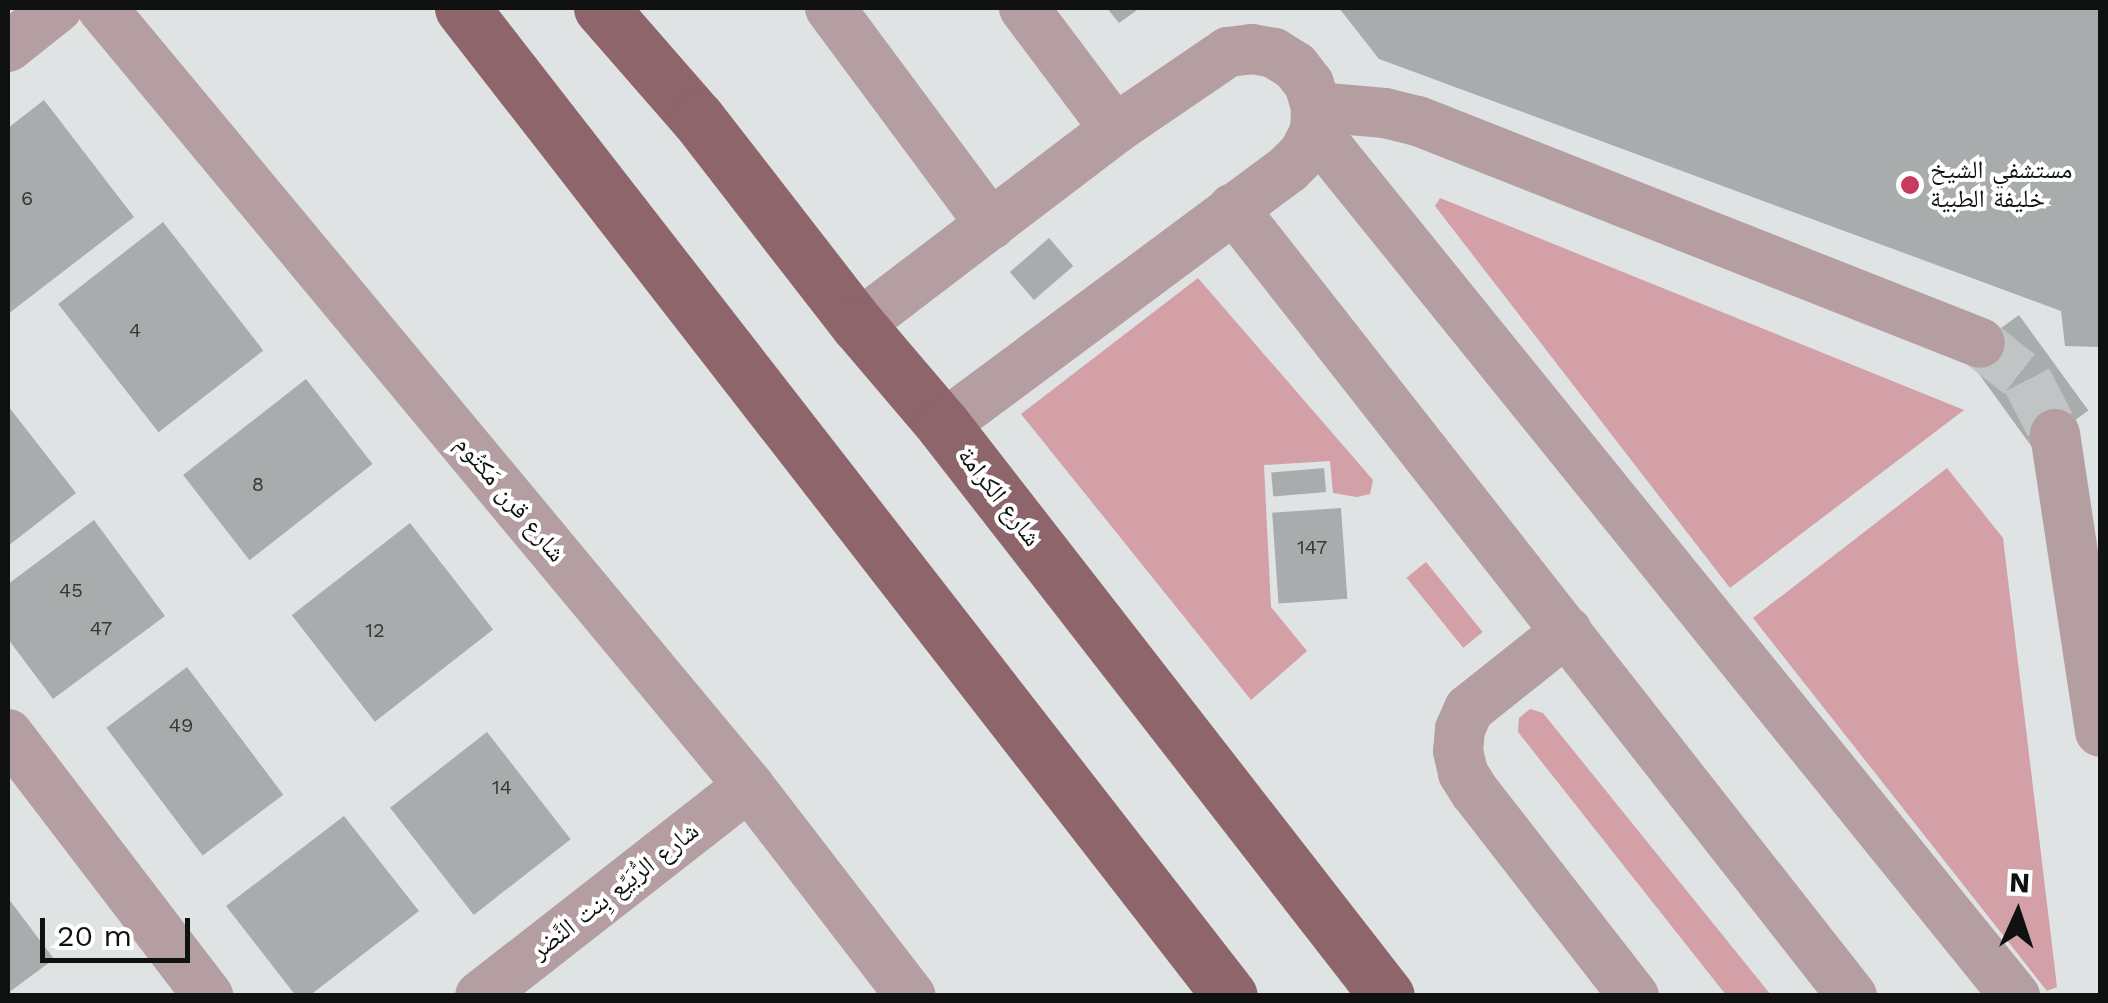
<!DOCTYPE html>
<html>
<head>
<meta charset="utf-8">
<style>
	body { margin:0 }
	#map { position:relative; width:2108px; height:1003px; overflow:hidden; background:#dfe3e4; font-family:"Work Sans","Noto Naskh Arabic",sans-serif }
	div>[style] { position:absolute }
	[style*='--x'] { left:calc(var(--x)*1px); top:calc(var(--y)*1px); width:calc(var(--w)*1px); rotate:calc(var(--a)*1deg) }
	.green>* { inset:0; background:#d2a0a6; transform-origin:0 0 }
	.building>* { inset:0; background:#a8acad; transform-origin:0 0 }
	.minor-tunnel>* { height:50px; margin-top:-25px; transform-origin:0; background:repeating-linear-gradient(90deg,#c0c4c4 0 50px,transparent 0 75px) }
	.minor>* { height:50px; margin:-25px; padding:0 25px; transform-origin:25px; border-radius:25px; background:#b59ea1 }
	.major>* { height:55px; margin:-27.5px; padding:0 27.5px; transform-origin:27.5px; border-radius:27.5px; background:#8d656a }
	.dots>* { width:28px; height:28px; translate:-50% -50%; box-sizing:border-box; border:5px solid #fff; border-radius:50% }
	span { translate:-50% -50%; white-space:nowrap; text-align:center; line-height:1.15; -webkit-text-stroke:8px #fff; paint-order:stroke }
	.number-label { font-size:20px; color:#363838 }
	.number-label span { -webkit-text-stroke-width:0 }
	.poi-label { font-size:25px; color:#101111 }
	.left { translate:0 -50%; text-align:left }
	.street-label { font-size:25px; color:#101111 }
	.frame { position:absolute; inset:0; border:10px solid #101111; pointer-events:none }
	.north { position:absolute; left:1968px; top:863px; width:100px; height:100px; -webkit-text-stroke:8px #fff; paint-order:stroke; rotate:3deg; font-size:28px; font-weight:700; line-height:40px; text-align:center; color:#101111 }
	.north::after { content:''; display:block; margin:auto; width:35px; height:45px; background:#101111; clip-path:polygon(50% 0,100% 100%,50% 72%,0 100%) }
	.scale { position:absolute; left:40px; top:918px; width:150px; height:45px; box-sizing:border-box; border:5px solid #101111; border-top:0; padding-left:12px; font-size:30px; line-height:35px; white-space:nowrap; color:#101111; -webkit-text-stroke:8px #fff; paint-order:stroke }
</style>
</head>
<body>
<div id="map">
	<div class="green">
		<i style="clip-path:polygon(1440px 198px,1964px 410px,1730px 588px,1435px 206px)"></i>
		<i style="clip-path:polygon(1198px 278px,1373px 480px,1370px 494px,1357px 497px,1333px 493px,1330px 461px,1264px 465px,1271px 607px,1307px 651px,1251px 700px,1021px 414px)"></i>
		<i style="clip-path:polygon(1947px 468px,2003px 538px,2057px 987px,2047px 991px,1753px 618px)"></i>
		<i style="left:1426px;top:562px;width:90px;height:25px;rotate:51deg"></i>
		<i style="clip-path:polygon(1530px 709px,1543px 713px,1771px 995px,1726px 995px,1518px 732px,1519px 718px)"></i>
	</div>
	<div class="building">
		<i style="clip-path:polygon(1107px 8px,1140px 8px,1119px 23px)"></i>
		<i style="clip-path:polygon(1339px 8px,2100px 8px,2100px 347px,2065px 346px,2061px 311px,1379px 59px)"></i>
		<i style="clip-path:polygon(44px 100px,134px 217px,8px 314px,8px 128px)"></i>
		<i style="left:163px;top:222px;width:163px;height:133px;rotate:52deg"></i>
		<i style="left:1049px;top:238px;width:37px;height:52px;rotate:49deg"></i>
		<i style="left:2019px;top:315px;width:118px;height:67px;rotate:54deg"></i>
		<i style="left:306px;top:379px;width:108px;height:156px;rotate:52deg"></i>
		<i style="clip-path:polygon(8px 406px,76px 493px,8px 546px)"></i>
		<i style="left:1324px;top:468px;width:24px;height:53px;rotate:85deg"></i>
		<i style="left:1341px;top:508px;width:91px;height:69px;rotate:86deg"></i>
		<i style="clip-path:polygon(94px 520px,165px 616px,53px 699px,8px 639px,8px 584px)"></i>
		<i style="left:410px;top:523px;width:135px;height:150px;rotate:52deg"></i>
		<i style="left:187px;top:667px;width:160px;height:101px;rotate:53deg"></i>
		<i style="left:487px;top:732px;width:136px;height:123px;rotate:52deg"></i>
		<i style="clip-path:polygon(344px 816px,419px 911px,309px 996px,296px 996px,226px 906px)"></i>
		<i style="clip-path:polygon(8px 898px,54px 959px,8px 993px)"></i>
	</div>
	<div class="minor-tunnel">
		<i style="--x:1980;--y:343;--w:60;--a:38.2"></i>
		<i style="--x:2027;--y:380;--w:61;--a:62.6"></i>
	</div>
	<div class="minor">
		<i style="--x:102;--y:8;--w:1012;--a:50.25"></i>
		<i style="--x:749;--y:786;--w:265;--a:52.4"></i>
		<i style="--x:830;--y:8;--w:270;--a:53.4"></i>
		<i style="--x:1024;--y:8;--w:151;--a:53.1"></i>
		<i style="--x:8;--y:47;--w:63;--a:-38.5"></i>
		<i style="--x:1316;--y:107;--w:69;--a:5"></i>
		<i style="--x:1385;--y:113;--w:34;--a:14"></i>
		<i style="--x:1418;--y:121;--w:604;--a:21.55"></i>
		<i style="--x:1315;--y:131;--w:1113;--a:51.02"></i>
		<i style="--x:1233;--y:208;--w:1002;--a:51.85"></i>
		<i style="--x:858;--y:325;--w:323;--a:-37.3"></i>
		<i style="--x:1115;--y:129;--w:137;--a:-34.3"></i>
		<i style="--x:1228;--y:52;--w:24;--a:-7"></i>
		<i style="--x:1252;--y:49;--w:22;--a:10"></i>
		<i style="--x:1274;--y:53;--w:25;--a:32"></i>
		<i style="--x:1295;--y:66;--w:23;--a:52"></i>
		<i style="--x:1309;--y:84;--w:24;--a:73"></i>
		<i style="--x:1316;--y:107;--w:24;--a:92"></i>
		<i style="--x:1315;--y:131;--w:25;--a:117"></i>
		<i style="--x:1304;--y:153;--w:23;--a:135"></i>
		<i style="--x:1288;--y:169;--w:430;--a:143.4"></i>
		<i style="--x:2055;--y:434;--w:301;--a:81.4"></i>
		<i style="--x:1567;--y:631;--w:125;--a:141.5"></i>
		<i style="--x:1469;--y:709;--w:22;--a:114"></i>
		<i style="--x:1460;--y:729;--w:22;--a:95"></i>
		<i style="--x:1458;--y:751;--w:23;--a:77"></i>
		<i style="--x:1463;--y:773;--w:22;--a:58"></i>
		<i style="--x:1475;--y:792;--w:259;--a:52.1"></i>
		<i style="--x:8;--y:734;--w:330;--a:52.6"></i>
		<i style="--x:480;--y:996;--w:341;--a:-38"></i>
	</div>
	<div class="major">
		<i style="--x:462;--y:8;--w:1251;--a:52.14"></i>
		<i style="--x:601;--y:8;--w:147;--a:48.9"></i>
		<i style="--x:698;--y:119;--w:261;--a:52.2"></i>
		<i style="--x:858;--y:325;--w:131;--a:49.6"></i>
		<i style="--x:943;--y:425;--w:723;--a:52.13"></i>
	</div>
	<div class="dots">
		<i style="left:1910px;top:185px;background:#c93a5f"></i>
	</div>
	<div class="number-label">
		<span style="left:27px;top:198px">6</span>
		<span style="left:135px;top:330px">4</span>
		<span style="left:258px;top:484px">8</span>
		<span style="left:1312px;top:547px">147</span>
		<span style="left:71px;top:590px">45</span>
		<span style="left:101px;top:628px">47</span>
		<span style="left:375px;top:630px">12</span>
		<span style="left:181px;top:725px">49</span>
		<span style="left:502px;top:787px">14</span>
	</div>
	<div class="poi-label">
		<span class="left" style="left:1930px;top:185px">مستشفي الشيخ<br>خليفة الطبية</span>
	</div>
	<div class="street-label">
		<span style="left:999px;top:497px;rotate:52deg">شارع الكرامة</span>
		<span style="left:510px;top:499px;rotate:50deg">شارع قرن مَكتُوم</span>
		<span style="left:615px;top:891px;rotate:-38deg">شارع الرُّبَيِّع بِنت النَّضر</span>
	</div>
	<div class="frame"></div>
	<div class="north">N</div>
	<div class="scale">20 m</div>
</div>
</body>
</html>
